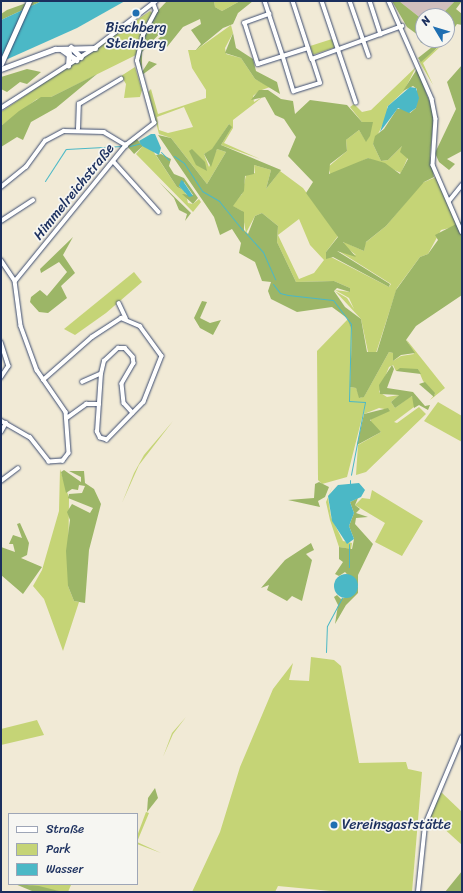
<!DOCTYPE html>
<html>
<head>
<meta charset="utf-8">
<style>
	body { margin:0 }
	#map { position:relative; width:463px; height:893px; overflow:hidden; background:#f1ead6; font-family:Sriracha,sans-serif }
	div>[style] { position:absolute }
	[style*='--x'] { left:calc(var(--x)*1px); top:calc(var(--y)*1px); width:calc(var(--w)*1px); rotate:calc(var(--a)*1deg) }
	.industrial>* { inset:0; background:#d1bfbd }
	.green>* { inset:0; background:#c5d476; transform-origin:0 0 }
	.forest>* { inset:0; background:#9cb667; transform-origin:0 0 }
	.water>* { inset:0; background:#4bb8c6 }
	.round { border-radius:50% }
	.stream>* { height:1px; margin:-0.5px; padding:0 0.5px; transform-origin:0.5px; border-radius:0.5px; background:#4bb8c6 }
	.roads { filter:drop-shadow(0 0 1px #3b4b70) drop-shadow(0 0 1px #3b4b70) }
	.minor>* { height:3.5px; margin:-1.75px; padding:0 1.75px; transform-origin:1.75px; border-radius:1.75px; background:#fff }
	.major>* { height:4.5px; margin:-2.25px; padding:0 2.25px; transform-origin:2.25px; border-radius:2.25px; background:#fff }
	.dots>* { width:11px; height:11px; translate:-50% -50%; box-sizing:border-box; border:2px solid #f6f6f2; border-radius:50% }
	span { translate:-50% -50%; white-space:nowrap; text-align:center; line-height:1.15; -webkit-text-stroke:3.5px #f6f6f2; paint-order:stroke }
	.poi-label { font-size:14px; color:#1b2f5e }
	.left { translate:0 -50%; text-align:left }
	.street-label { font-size:14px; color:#1b2f5e }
	.frame { position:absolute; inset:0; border:2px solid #1b2f5e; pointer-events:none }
	.legend { position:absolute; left:8px; top:813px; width:130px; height:72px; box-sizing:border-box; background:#f6f6f2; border:1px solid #9ea6b7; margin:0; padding:5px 7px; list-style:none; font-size:12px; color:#1b2f5e }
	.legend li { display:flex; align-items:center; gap:8px; height:20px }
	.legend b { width:20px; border:1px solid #9ea6b7 }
	.north { position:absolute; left:415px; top:8px; width:40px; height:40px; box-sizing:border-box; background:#f6f6f2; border:1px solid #9ea6b7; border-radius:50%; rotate:308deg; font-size:11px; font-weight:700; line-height:16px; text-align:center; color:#1b2f5e }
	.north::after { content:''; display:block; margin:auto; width:14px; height:18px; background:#1f6fb2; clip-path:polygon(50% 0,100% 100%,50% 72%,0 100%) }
</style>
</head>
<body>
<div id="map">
	<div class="industrial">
		<i style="clip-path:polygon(399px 1px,455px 1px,440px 16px,423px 16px,423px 20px)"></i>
	</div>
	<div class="green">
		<i style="clip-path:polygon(214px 1px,240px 1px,222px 11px,215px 7px)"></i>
		<i style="clip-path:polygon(150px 11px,154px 14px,144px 28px,136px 55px,51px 97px,37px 99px,1px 126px,1px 112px)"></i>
		<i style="clip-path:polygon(evenodd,231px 25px,233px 33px,225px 48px,226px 54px,241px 58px,255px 79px,270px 87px,259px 91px,253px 96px,254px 102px,264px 96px,233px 120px,233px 128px,224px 143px,260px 159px,221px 145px,231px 128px,229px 124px,212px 150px,204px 154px,209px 167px,217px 149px,226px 152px,207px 184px,171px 138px,159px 134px,148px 92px,151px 89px,158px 114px,206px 98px,206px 90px,192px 68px,188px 50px,196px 50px,231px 25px,184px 107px,193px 127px,168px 133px,159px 130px,157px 117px,184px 107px)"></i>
		<i style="left:332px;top:39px;width:9px;height:23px;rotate:72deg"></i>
		<i style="clip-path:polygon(442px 45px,423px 63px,433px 85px,419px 61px)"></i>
		<i style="clip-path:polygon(135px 67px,142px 90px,140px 97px,124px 98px,126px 84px,121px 76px)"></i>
		<i style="clip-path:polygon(416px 67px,404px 91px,387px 107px,387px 116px,373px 144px,381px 161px,388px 160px,402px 146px,408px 157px,401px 173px,368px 158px,331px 176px,328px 167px,347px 151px,346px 140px,359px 130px,366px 141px,369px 137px,372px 124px,362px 122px,350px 107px,354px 104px,362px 112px,371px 110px)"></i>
		<i style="clip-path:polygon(143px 146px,153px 151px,177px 187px,185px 191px,188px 203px,193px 204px,199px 199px,201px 202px,193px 212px,136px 154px)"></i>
		<i style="clip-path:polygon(evenodd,254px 165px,271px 170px,266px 189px,280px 171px,303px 188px,338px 236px,326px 252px,331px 257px,389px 287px,391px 284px,337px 250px,356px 255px,343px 245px,344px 242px,364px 251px,365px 243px,386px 226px,422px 183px,436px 177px,458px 226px,441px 230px,428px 254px,420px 257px,397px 288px,376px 353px,368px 352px,361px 319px,335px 291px,347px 298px,354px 309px,349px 298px,335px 290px,350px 292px,350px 288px,334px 281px,296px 282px,277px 242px,278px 226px,262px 213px,255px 216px,246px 233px,242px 211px,232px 206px,242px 194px,246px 175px,255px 173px,254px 165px,299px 219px,310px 245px,324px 260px,314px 273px,299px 279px,278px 235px,299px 219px)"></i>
		<i style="clip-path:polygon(134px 272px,142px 282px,106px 313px,75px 335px,64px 329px)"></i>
		<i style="clip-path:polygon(348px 319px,352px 331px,350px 387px,356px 388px,360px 398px,365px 396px,365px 406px,347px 477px,322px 484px,318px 480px,317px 351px)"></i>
		<i style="clip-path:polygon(406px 339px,445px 388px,430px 400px,435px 394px,423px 381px,418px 369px,396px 371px,393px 365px,389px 367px,379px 392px,387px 397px,399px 395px,391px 402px,395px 408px,411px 396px,415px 399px,414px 407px,394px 422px,397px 423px,419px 407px,426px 414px,366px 472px,356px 475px,358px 445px,381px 432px,371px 425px,371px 419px,390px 410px,379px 408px,364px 414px,365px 395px,389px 352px,393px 353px,393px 361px,401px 356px,414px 354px)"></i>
		<i style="clip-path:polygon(438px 402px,462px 416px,462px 442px,424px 421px)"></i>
		<i style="clip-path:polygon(173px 421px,139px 465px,122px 503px,134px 473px,144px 455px)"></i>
		<i style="clip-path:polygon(60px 469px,69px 498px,68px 586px,74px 601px,79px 602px,63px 651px,44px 599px,33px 586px,42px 570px,59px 511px)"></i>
		<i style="clip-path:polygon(333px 485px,328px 498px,331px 517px,343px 541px,352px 543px,351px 549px,339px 547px,330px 520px,326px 502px)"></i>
		<i style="clip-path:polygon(372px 490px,423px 521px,402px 556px,375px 542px,385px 523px,355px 505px,362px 498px,370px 499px)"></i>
		<i style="clip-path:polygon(311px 657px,334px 660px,341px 666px,359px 763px,406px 762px,408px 769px,422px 772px,412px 892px,341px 892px,278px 886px,275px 892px,192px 892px,220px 832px,240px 767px,273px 689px,293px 663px,289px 680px,309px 681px)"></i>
		<i style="clip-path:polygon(186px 717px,173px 734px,163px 757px,172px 733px)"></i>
		<i style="clip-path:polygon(37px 720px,44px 735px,1px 745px,1px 729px)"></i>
		<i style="clip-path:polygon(441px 792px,462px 812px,462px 845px,430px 816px)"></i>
		<i style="clip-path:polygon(146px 812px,149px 813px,137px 842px,161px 853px,137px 844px,137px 836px)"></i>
		<i style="clip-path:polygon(22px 884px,71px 884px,71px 885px,68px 892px,63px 892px)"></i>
	</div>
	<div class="forest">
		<i style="clip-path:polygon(32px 1px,42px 1px,1px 20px,1px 14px,7px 10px)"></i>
		<i style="clip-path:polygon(167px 1px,214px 1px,215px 7px,222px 11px,240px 1px,253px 1px,238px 13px,233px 24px,223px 28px,195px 51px,201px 44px,191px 30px,201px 24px,200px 19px,183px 27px,167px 47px,158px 39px,167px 31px,165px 28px,142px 52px,142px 72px,149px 61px,157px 64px,142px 75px,138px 62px,141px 35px,148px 21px)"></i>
		<i style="clip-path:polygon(392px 1px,399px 1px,423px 20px,423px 40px,446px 40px,421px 62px,418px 58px,432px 47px,429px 41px,421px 43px,418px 35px,407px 27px)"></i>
		<i style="clip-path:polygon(455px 1px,462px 1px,456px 9px,462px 14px,462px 25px,457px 24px,447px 39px,447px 16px,440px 16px)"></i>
		<i style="clip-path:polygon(233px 33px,236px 48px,253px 59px,256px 71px,277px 82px,280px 94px,255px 79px,241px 58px,225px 53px)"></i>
		<i style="clip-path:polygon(462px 65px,462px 151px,447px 159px,455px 164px,449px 170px,439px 162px,435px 153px,456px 109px,447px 82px)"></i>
		<i style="clip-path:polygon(27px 69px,41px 72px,27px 84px,20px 82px,7px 92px,1px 89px,1px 77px)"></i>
		<i style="clip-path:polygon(417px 69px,434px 113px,430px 156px,434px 177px,424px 182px,386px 226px,366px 242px,364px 251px,343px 242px,356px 257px,337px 251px,390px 284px,389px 287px,333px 257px,326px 259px,326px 252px,338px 237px,306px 193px,313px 182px,288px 156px,296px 137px,284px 119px,275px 115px,265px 97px,251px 100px,259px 90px,268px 90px,281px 99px,293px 101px,295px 114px,310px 100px,347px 105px,362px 122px,373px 122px,370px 136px,366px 142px,359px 130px,346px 140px,347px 151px,330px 164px,329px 174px,368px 158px,385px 163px,400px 174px,408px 159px,400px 152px,402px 146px,388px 160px,381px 161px,373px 144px,375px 136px,384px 129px,397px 109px,407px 109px,410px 113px,416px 108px,417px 89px,413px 86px,403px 91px)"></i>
		<i style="clip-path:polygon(97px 74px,56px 108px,31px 122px,23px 140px,17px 137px,1px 147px,1px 126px,19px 111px,41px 97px,51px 97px)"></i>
		<i style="clip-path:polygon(229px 124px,232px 127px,221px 145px,281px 170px,266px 189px,271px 170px,254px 165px,254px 174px,245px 176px,244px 191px,233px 206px,244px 212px,244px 230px,248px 234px,255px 216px,262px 213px,278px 226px,277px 242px,296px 282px,334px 281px,350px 288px,350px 292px,337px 288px,334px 291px,345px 307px,361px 319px,367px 352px,377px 352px,396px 290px,420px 257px,428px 254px,438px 240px,435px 235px,462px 221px,462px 295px,416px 326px,406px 340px,415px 353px,401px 355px,393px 361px,393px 353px,389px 352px,364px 397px,359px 398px,356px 388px,350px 387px,352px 331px,347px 318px,332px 307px,297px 312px,271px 299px,268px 291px,271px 282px,262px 281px,255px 262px,239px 253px,241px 243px,232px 229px,220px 235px,214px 217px,158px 135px,171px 138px,207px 184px,226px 152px,217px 149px,211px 167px,204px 154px,212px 149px)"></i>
		<i style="left:135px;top:137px;width:12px;height:12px;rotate:48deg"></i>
		<i style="clip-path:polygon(192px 149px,205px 162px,207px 171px,196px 165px,189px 151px)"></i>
		<i style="clip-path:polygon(161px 154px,171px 159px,169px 166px,174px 174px,184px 178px,198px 198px,193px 204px,182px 194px,193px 195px,184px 182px,179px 186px,183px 190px,177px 187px,156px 155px)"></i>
		<i style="clip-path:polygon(159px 182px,191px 213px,185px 221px,187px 214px,179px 210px,174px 198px)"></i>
		<i style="clip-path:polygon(73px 237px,63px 255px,75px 273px,61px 286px,67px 298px,48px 313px,39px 312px,30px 302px,31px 297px,40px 290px,47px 296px,67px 272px,59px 262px,41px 273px,40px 269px)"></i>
		<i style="clip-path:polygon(202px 301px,207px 302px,200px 318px,210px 323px,221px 320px,213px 335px,200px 328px,194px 318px)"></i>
		<i style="clip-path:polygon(392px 365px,394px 369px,387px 388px,413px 392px,425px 406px,430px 405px,428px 410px,419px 405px,414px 408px,412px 396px,395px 408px,391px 402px,399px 395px,380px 394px,379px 385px)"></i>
		<i style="clip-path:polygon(400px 368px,418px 369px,421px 374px,396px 371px)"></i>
		<i style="clip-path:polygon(425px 382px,435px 393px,434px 397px,419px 384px)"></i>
		<i style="clip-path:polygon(388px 408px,390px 411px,370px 420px,381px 432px,357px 445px,364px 414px)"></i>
		<i style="clip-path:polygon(64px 470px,81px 482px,81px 477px,69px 471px,84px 471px,85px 483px,94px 489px,101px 504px,89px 550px,85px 603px,74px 601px,68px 586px,66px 551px,70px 520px,67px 512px,72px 504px,90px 513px,93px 508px,68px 498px,69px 494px,82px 493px,85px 486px,79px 485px,78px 490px,72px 489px,66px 493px,61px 472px)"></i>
		<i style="clip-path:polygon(319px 482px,329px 487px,325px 497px,318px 501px,320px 507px,288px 500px,314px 498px,315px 484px)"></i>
		<i style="clip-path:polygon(358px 498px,355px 505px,360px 509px,356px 513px,368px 517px,356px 518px,355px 524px,373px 544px,358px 575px,358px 593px,346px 605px,335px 624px,338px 605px,334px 597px,337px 595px,341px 599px,352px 595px,358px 586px,345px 572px,339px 576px,335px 574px,343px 562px,339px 559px,339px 547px,352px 549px,354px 539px,349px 526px,354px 513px,350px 502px)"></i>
		<i style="clip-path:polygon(20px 523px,29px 543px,27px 555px,21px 558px,42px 567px,23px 594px,1px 575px,1px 547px,15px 552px,13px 544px,9px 544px,13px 535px,22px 538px,17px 524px)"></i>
		<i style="clip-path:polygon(311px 543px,314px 550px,306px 554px,312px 560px,302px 601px,292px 596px,287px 601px,267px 590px,269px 585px,261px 588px,285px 560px)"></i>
		<i style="clip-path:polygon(155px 788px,158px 798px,147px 812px,148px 798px)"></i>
		<i style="clip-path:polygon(462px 871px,462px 892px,445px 892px,458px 876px)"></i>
		<i style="clip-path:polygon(15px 884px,39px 886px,63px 892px,32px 891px)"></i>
	</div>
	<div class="water">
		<i style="clip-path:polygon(42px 1px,125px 1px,77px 28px,1px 62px,1px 20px)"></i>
		<i style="clip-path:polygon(410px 87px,416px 88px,419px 98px,416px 108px,409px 113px,398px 108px,380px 132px,388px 106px)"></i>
		<i style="clip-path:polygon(151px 134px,155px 134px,161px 148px,159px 155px,142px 146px,139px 141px)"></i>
		<i style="clip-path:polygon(181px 180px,183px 181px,193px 196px,189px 197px,179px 186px)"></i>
		<i style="clip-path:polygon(359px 483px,365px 490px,361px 497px,350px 502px,354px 513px,349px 526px,354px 539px,347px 544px,332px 521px,328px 496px,338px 485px)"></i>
		<i class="round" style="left:334px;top:574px;width:24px;height:24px"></i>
	</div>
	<div class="stream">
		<i style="--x:130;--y:146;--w:11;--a:-15"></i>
		<i style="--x:161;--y:152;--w:11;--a:45"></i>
		<i style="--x:174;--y:156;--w:12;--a:35"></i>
		<i style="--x:184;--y:163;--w:33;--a:57"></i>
		<i style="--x:202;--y:191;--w:20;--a:30"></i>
		<i style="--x:219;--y:201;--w:38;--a:51"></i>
		<i style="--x:45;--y:181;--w:38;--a:-57"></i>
		<i style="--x:66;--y:149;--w:56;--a:-3.1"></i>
		<i style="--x:245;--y:232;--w:27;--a:48"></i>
		<i style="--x:263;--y:252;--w:30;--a:66"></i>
		<i style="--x:273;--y:284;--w:11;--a:52"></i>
		<i style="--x:280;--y:293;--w:8;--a:14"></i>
		<i style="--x:288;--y:295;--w:45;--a:6.3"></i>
		<i style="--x:333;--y:300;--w:30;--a:53"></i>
		<i style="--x:351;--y:324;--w:77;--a:91.5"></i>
		<i style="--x:349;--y:401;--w:16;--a:4"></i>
		<i style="--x:365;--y:402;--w:74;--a:100.9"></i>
		<i style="--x:350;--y:480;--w:4;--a:90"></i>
		<i style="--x:349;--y:544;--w:23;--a:90"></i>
		<i style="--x:326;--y:652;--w:26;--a:-88"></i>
		<i style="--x:327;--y:626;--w:32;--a:-62"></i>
	</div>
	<div class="roads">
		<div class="minor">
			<i style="--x:265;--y:1;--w:58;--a:71.9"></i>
			<i style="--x:293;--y:1;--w:61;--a:71.9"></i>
			<i style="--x:312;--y:59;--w:96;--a:-20.1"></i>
			<i style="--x:322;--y:1;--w:107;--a:71.4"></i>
			<i style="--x:350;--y:1;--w:58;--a:70.9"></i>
			<i style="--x:370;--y:1;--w:35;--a:72"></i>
			<i style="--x:389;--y:1;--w:107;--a:66.3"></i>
			<i style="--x:432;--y:99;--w:20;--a:79"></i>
			<i style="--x:436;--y:119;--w:46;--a:93.7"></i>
			<i style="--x:433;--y:165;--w:73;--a:66.6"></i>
			<i style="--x:270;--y:14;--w:27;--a:160"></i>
			<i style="--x:245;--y:23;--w:43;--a:72.4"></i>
			<i style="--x:258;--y:64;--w:52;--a:-17.7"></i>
			<i style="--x:283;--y:56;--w:37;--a:73"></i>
			<i style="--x:294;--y:91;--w:27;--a:-17"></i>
			<i style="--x:320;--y:83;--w:25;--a:-108"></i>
			<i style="--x:1;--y:108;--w:112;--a:-32.6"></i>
			<i style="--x:95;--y:48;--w:77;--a:-37.6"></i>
			<i style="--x:78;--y:129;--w:25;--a:-88"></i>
			<i style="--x:79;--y:104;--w:49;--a:-30.8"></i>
			<i style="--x:114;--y:162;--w:67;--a:48"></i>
			<i style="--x:1;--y:187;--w:32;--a:-39"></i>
			<i style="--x:26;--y:167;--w:32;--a:-54"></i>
			<i style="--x:45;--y:141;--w:21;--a:-28"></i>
			<i style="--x:64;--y:131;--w:40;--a:1.4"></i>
			<i style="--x:104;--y:132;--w:26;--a:31"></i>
			<i style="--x:449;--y:201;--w:21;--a:-51"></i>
			<i style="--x:1;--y:221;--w:38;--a:-33"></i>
			<i style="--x:1;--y:260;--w:25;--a:56"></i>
			<i style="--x:15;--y:281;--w:45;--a:82.4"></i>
			<i style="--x:21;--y:326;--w:47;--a:70"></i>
			<i style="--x:37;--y:370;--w:51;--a:55.4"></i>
			<i style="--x:66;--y:412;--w:41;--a:85.8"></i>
			<i style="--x:69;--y:453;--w:10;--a:127"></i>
			<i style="--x:63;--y:461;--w:14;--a:176"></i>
			<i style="--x:49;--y:462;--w:31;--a:-128"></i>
			<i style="--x:30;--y:438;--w:34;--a:-150"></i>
			<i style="--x:15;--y:281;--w:176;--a:-50.8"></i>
			<i style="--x:126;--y:145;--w:36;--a:-38"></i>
			<i style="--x:154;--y:123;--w:64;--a:-105.3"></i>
			<i style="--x:137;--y:61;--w:27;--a:-77"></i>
			<i style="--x:143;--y:35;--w:27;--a:-62"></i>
			<i style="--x:156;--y:11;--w:9;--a:-111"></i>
			<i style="--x:119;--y:303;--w:17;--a:65"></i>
			<i style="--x:1;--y:342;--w:25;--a:72"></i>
			<i style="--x:9;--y:366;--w:14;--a:124"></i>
			<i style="--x:101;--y:374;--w:13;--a:-77"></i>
			<i style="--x:104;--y:361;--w:19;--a:-43"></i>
			<i style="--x:118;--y:348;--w:7;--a:0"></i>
			<i style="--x:125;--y:348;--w:12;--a:48"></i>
			<i style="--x:133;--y:357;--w:6;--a:81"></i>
			<i style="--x:134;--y:363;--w:24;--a:120"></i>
			<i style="--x:122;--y:384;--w:19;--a:84"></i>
			<i style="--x:124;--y:403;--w:13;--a:48"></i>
			<i style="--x:43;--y:380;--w:65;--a:-41.3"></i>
			<i style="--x:92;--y:337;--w:35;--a:-33"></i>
			<i style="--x:121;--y:318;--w:21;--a:23"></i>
			<i style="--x:140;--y:326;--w:37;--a:54"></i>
			<i style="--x:162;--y:356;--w:49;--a:111.4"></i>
			<i style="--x:144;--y:402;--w:53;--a:134.2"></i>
			<i style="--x:107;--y:440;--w:7;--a:-164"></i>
			<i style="--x:100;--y:438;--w:7;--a:-117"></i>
			<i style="--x:97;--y:432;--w:58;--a:-86.1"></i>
			<i style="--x:101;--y:374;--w:20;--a:156"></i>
			<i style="--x:67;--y:418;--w:24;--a:-36"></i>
			<i style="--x:86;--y:404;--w:13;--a:0"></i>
			<i style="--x:1;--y:432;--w:10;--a:-61"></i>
			<i style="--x:1;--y:481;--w:21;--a:-37"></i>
			<i style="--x:418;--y:892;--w:67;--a:-84"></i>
			<i style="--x:425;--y:825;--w:95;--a:-67.2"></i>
		</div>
		<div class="major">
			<i style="--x:71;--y:47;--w:14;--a:45"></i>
			<i style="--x:61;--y:49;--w:19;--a:35"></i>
			<i style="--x:1;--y:64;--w:69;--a:-66"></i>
			<i style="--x:68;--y:66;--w:13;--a:-86"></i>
			<i style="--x:1;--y:69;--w:58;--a:-20.3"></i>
			<i style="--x:55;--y:49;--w:40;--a:-1.4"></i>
		</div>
	</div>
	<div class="dots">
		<i style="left:136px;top:13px;background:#1f6fb2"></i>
		<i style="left:334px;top:825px;background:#1f6fb2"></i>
	</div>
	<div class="poi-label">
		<span style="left:136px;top:36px">Bischberg<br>Steinberg</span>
		<span class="left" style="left:342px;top:825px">Vereinsgaststätte</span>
	</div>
	<div class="street-label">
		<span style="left:74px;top:192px;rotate:-51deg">Himmelreichstraße</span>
	</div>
	<div class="frame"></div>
	<ul class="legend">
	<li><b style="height:5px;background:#fff"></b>Straße</li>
	<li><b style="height:11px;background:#c5d476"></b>Park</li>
	<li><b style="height:11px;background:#4bb8c6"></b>Wasser</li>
	</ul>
	<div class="north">N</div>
</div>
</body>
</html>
